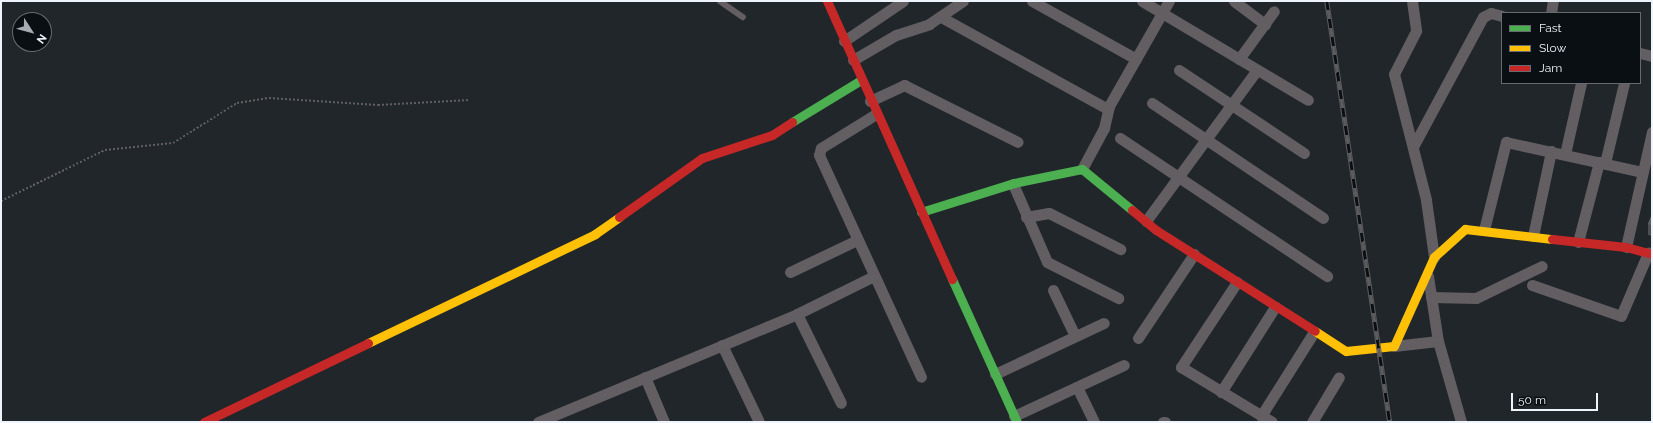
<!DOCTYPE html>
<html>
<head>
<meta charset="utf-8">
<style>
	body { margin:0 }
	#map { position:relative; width:1653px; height:423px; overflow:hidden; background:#21262b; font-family:Raleway,sans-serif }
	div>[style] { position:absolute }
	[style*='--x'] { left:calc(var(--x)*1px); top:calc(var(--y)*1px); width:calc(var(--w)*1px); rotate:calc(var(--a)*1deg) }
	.path>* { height:2px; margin-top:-1px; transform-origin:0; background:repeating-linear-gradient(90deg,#5f5e61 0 2px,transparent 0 4px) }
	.lane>* { height:5.5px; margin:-2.75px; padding:0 2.75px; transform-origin:2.75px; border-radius:2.75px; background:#625e61 }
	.street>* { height:11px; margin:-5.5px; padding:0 5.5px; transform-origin:5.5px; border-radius:5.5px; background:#625e61 }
	.fast>* { height:9px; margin:-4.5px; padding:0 4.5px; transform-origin:4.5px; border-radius:4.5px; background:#4caf50 }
	.slow>* { height:9px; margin:-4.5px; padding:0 4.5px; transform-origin:4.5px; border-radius:4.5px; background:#ffc107 }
	.jam>* { height:9px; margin:-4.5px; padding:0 4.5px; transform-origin:4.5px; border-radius:4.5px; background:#c62828 }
	.rail>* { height:4.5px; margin-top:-2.25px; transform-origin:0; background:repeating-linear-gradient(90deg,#0a0f13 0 9px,#5c5c5e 0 18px); box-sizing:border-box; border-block:1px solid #5c5c5e }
	.wall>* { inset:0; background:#4d4f55 }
	.building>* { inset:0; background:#5e6166 }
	span { translate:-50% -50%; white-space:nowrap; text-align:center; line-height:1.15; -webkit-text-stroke:3.5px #0a0f13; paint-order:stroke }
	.frame { position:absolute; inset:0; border:2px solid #edf4fb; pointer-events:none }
	.legend { position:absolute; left:1501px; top:12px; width:140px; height:72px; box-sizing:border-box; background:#0a0f13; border:1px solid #656b70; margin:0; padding:5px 7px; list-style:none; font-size:12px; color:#edf4fb }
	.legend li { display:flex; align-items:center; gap:8px; height:20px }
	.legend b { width:20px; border:1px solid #656b70 }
	.north { position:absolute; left:12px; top:12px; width:40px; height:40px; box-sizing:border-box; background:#0a0f13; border:1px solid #656b70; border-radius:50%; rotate:126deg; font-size:11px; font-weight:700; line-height:16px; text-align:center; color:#edf4fb }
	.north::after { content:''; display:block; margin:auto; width:14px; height:18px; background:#a6acb2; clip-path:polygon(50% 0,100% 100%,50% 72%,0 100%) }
	.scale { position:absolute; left:1511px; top:393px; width:87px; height:18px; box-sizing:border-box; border:2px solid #edf4fb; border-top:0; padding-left:5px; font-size:12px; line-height:14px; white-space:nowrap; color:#edf4fb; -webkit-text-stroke:3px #0a0f13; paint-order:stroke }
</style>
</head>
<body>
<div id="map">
	<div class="path">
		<i style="--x:1;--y:201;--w:116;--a:-26.1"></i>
		<i style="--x:105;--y:150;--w:68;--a:-5.9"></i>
		<i style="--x:173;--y:143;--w:75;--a:-32"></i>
		<i style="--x:237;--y:103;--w:32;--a:-9"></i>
		<i style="--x:269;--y:98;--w:109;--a:3.7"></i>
		<i style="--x:378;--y:105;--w:92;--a:-3.1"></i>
	</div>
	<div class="lane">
		<i style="--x:720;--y:1;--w:28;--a:35"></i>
	</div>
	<div class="street">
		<i style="--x:1032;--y:1;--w:119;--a:29.1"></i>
		<i style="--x:1142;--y:1;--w:193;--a:30.8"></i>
		<i style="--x:1234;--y:1;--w:39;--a:37"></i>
		<i style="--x:1412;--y:1;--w:30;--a:82"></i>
		<i style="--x:1416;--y:31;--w:48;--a:117.1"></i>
		<i style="--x:1394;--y:74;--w:130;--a:75.7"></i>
		<i style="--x:1426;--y:200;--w:58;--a:82"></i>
		<i style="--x:1551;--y:13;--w:12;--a:-81"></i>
		<i style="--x:941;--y:17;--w:191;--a:28.9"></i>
		<i style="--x:844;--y:41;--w:71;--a:-34.1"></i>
		<i style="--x:1640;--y:53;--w:12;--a:14"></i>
		<i style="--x:1239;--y:59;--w:59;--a:-53.9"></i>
		<i style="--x:853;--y:60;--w:50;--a:-30.2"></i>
		<i style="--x:896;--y:35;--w:35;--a:-18"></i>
		<i style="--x:929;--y:24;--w:41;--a:-34.1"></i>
		<i style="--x:1179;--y:70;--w:150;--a:33.6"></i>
		<i style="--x:870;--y:101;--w:38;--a:-25"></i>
		<i style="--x:904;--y:85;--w:127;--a:26.6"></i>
		<i style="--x:1152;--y:103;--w:206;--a:33.9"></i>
		<i style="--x:876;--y:114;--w:65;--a:148.3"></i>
		<i style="--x:821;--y:148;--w:7;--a:106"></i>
		<i style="--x:819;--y:155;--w:244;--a:65.3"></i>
		<i style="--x:1120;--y:138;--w:249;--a:33.7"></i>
		<i style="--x:1414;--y:145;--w:145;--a:-61.7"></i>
		<i style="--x:1483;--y:17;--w:9;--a:-27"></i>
		<i style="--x:1491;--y:13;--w:11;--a:15"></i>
		<i style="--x:1565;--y:154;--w:73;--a:-77.3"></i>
		<i style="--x:1605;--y:163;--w:82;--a:-76.6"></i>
		<i style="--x:1082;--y:169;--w:47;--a:-61.8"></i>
		<i style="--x:1104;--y:128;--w:23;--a:-77"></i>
		<i style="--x:1109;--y:106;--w:121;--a:-60.3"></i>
		<i style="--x:1013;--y:184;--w:85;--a:66.4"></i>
		<i style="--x:1047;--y:262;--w:80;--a:26.9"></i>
		<i style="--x:1026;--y:217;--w:23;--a:-10"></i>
		<i style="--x:1049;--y:213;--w:80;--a:26.9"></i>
		<i style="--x:1146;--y:221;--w:187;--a:-53.7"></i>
		<i style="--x:1484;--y:230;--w:91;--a:-76"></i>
		<i style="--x:1506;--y:142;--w:139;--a:12.4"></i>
		<i style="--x:1533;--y:236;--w:87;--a:-78"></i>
		<i style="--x:1578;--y:242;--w:83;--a:-75.3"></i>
		<i style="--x:1626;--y:247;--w:118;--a:-77.3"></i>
		<i style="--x:790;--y:272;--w:74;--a:-25.5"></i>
		<i style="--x:1428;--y:276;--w:66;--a:81.3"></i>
		<i style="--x:1438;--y:341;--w:84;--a:74.1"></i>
		<i style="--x:1237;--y:282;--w:102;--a:123.4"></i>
		<i style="--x:1181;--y:367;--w:106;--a:31.1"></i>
		<i style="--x:1532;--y:285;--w:94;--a:19.2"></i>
		<i style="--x:1621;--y:316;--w:69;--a:-66.8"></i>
		<i style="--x:1053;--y:290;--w:51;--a:64.4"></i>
		<i style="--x:1431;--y:297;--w:45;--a:1.3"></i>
		<i style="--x:1476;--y:298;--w:73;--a:-25.9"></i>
		<i style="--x:797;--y:314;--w:99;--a:63.7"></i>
		<i style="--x:1138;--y:338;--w:101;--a:-56.3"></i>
		<i style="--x:722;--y:345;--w:85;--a:64.3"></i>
		<i style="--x:1394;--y:346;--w:44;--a:-6.5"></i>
		<i style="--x:995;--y:374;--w:120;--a:-25.1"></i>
		<i style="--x:645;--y:377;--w:49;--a:67.1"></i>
		<i style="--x:1077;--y:387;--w:39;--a:64"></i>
		<i style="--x:1221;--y:392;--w:101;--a:-57.6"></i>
		<i style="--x:1014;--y:416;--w:121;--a:-24.9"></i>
		<i style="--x:1261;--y:416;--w:99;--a:-57.8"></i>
		<i style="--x:538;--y:422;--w:281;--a:-22.6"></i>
		<i style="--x:797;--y:314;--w:86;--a:-26.3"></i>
		<i style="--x:1163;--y:422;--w:2;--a:0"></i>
		<i style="--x:1312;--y:422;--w:52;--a:-59"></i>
	</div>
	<div class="fast">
		<i style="--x:792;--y:122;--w:81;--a:-31.3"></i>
		<i style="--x:921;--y:212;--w:97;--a:-17.3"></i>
		<i style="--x:1014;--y:183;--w:69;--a:-11.6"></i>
		<i style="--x:1082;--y:169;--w:65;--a:39.4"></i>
		<i style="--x:952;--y:279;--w:157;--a:65.6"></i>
	</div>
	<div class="slow">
		<i style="--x:1315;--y:331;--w:37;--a:33"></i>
		<i style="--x:1346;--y:351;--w:48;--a:-5.9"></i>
		<i style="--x:1394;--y:346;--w:98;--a:-65.8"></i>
		<i style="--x:1434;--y:257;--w:42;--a:-42.1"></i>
		<i style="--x:1465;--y:229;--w:88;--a:6.6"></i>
		<i style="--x:368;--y:343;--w:252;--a:-25.6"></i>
		<i style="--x:595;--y:234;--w:29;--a:-35"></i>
	</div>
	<div class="jam">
		<i style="--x:827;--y:1;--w:305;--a:65.8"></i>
		<i style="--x:1132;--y:210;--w:31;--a:40"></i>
		<i style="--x:1156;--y:230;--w:188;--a:32.4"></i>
		<i style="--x:619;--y:217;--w:102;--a:-35.4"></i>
		<i style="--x:702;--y:158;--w:74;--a:-18.2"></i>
		<i style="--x:772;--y:135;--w:24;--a:-33"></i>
		<i style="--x:1552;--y:239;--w:74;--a:6.2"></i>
		<i style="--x:1626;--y:247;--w:27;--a:15"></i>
		<i style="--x:204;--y:422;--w:182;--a:-25.7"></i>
	</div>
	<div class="rail">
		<i style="--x:1327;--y:1;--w:426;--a:81.5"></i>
	</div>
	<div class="wall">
		<i style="clip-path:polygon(1652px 214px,1652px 236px,1648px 235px,1648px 224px)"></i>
	</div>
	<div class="building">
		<i style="clip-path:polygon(1652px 214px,1652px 225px,1648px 224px)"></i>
	</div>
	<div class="frame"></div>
	<ul class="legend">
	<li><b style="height:5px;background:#4caf50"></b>Fast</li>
	<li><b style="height:5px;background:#ffc107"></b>Slow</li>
	<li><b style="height:5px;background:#c62828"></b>Jam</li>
	</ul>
	<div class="north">N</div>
	<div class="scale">50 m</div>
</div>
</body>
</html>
